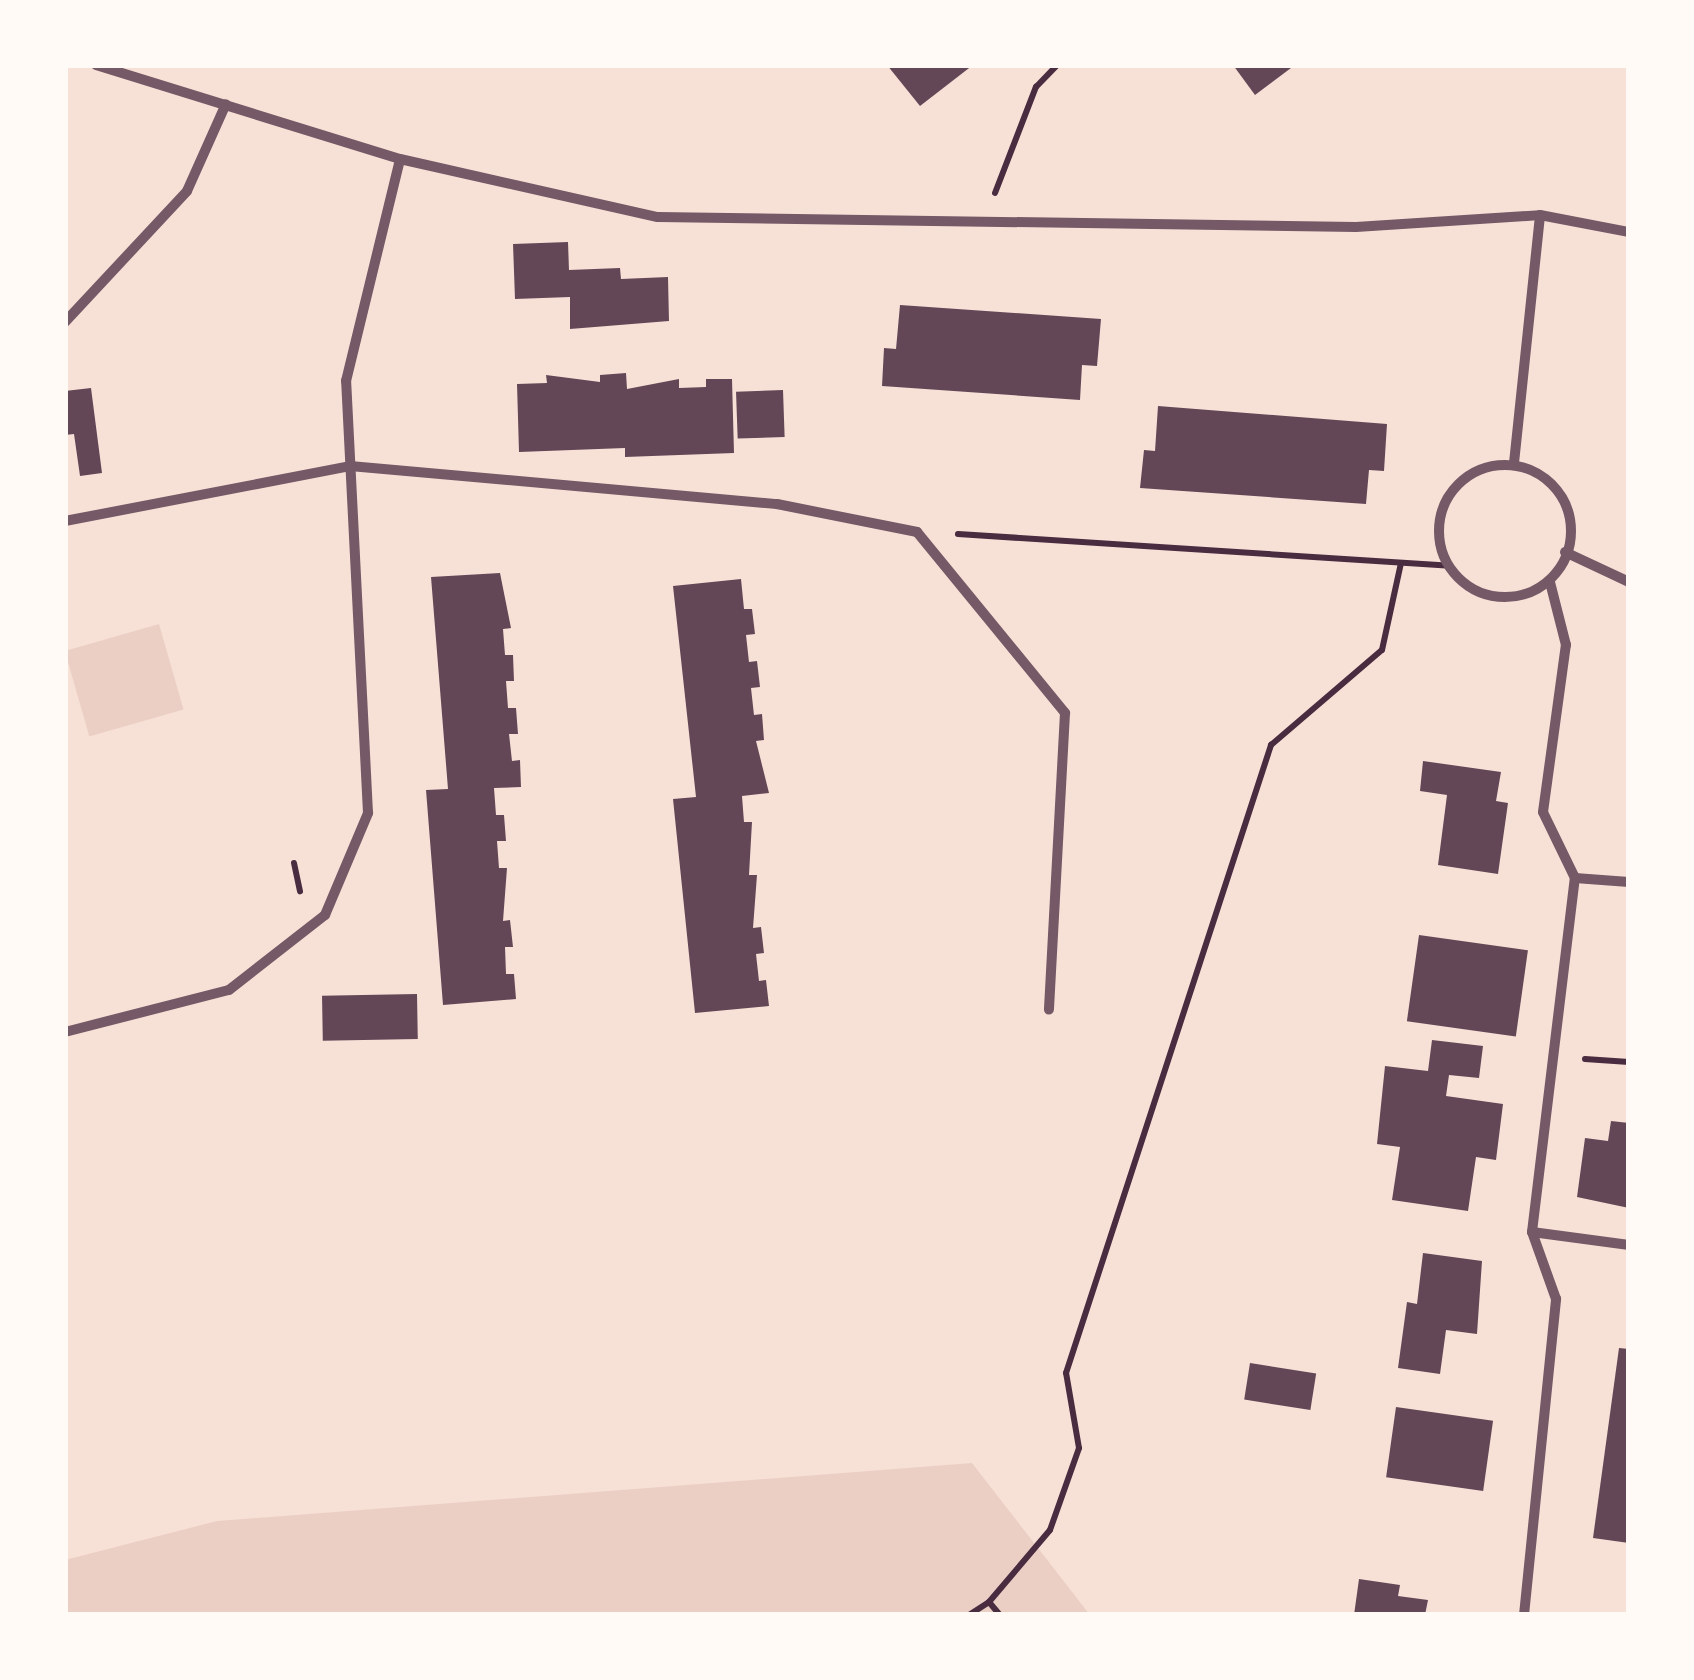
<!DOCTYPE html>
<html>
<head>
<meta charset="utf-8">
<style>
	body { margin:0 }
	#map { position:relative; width:1694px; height:1680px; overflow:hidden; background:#f7e1d7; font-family:Raleway,sans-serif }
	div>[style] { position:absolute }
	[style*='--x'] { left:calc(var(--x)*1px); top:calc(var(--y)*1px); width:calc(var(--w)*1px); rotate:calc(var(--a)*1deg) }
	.green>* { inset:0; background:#ebcfc5; transform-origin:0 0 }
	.building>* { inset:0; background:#644757; transform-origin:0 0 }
	.path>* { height:6px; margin:-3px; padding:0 3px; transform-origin:3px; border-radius:3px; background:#4a2c40 }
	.minor>* { height:10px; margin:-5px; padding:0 5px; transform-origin:5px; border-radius:5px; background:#755966 }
	.minor>.ring { margin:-5px; padding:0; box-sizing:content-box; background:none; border:10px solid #755966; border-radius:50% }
	span { translate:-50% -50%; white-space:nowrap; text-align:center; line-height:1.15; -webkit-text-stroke:9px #fffaf5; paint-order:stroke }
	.frame { position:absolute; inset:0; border:68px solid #fffaf5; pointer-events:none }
</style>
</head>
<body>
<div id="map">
	<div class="green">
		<i style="left:159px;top:624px;width:89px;height:98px;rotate:74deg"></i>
		<i style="clip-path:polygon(972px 1463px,1090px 1615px,65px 1615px,65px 1560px,217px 1521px)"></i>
	</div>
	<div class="building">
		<i style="clip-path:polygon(887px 65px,973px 65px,920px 106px)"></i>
		<i style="clip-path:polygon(1233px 65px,1295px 65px,1255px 95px)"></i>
		<i style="clip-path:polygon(568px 242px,569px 270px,620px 268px,621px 279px,668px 277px,669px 321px,570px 329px,570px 297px,515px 299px,513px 244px)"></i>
		<i style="clip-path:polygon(900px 305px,1101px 319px,1097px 366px,1082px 365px,1080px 400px,882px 386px,884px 348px,896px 349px)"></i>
		<i style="clip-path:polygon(626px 373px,627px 389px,679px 379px,679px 388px,706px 387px,706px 379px,732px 379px,734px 453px,625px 457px,625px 448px,519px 452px,517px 384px,547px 383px,546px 375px,600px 382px,600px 375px)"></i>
		<i style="clip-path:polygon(91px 388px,102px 473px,80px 476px,74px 434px,65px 435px,65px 391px)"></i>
		<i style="left:783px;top:390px;width:47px;height:47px;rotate:88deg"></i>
		<i style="clip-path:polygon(1158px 406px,1387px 424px,1384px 471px,1369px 470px,1366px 504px,1140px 488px,1144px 450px,1155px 451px)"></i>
		<i style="clip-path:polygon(500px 573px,511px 628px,503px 629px,505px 655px,513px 655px,514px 681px,506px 681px,508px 708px,516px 708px,518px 734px,509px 734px,512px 761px,520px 760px,521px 787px,494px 788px,496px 815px,504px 815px,506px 841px,497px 841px,499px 868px,507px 868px,503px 921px,510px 920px,513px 947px,505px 947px,506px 974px,514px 974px,516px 999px,443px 1005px,426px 790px,448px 789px,431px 577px)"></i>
		<i style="clip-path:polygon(741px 579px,744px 609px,752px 609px,755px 634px,746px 635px,749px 662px,757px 661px,760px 687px,751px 688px,754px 715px,762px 714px,764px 740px,756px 741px,769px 793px,742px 796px,744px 822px,752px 822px,749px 875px,757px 875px,753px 928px,761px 927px,764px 953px,756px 954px,759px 981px,766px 980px,769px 1006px,695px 1013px,673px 799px,696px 797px,673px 586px)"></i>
		<i style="clip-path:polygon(1423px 761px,1501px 772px,1496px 801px,1508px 803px,1498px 874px,1438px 865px,1447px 795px,1420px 791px)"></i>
		<i style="left:1419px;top:935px;width:110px;height:87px;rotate:8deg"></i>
		<i style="left:417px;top:994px;width:45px;height:95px;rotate:89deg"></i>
		<i style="clip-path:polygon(1432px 1040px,1483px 1046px,1479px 1078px,1449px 1075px,1446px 1096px,1503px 1104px,1496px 1160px,1476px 1157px,1468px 1211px,1392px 1200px,1400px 1147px,1377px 1144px,1385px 1066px,1428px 1071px)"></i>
		<i style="clip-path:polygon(1611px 1121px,1629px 1123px,1629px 1208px,1577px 1197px,1585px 1138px,1608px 1141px)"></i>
		<i style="clip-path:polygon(1423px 1253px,1482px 1261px,1477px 1334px,1446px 1330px,1440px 1374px,1398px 1368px,1407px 1302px,1417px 1304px)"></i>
		<i style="clip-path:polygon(1619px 1348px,1629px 1349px,1629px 1543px,1593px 1538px)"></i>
		<i style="left:1250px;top:1363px;width:67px;height:37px;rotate:9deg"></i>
		<i style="left:1396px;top:1407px;width:98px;height:71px;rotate:8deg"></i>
		<i style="clip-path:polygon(1359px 1579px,1400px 1585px,1398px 1596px,1428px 1600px,1425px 1615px,1354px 1615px)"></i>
	</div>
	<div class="path">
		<i style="--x:995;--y:193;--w:114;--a:-68.9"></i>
		<i style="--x:1036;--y:87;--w:30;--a:-46"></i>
		<i style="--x:958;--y:534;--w:493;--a:3.7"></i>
		<i style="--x:294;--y:863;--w:29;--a:78"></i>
		<i style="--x:1585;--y:1059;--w:44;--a:3.9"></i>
		<i style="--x:989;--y:1602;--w:17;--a:50"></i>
		<i style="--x:969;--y:1615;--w:24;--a:-33"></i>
		<i style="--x:989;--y:1602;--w:94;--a:-49.7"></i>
		<i style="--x:1050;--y:1530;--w:87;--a:-70.5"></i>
		<i style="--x:1079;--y:1448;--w:76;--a:-99.8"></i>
		<i style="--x:1066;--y:1373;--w:661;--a:-71.92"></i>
		<i style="--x:1271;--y:745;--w:146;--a:-40.6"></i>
		<i style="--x:1382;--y:650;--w:89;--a:-77.7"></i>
	</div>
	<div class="minor">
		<i style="--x:96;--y:65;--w:318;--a:17.2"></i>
		<i style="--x:400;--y:159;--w:264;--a:12.7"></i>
		<i style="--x:658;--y:217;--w:698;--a:0.82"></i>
		<i style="--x:1356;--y:227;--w:184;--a:-3.7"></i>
		<i style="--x:1540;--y:215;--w:91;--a:10.8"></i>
		<i style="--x:65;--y:322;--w:179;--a:-47"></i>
		<i style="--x:187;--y:191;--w:95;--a:-65.9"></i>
		<i style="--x:1514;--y:463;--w:249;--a:-84"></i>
		<i class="ring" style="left:1439px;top:465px;width:122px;height:122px"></i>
		<i style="--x:65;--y:521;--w:290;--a:-10.9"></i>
		<i style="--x:350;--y:466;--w:429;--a:5.1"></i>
		<i style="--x:777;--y:504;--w:143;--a:11.3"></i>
		<i style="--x:917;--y:532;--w:234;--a:50.7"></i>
		<i style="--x:1065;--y:713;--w:297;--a:93.1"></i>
		<i style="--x:1565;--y:552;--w:71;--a:25.1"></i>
		<i style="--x:1575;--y:878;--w:54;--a:4.2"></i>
		<i style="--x:65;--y:1032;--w:169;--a:-14.4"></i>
		<i style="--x:229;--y:990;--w:122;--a:-38"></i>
		<i style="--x:325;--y:915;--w:111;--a:-67.1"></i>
		<i style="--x:368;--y:813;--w:433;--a:-92.9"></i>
		<i style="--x:346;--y:381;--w:228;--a:-76.3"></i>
		<i style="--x:1532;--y:1232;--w:98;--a:7.6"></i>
		<i style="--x:1524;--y:1615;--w:318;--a:-84.2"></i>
		<i style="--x:1556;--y:1299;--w:71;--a:-109.7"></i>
		<i style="--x:1532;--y:1232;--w:357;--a:-83.1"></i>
		<i style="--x:1575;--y:878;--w:73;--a:-115.9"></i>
		<i style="--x:1543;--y:812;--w:169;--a:-82.2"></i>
		<i style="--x:1566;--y:645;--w:65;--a:-104.3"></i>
	</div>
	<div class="frame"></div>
</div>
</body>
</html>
